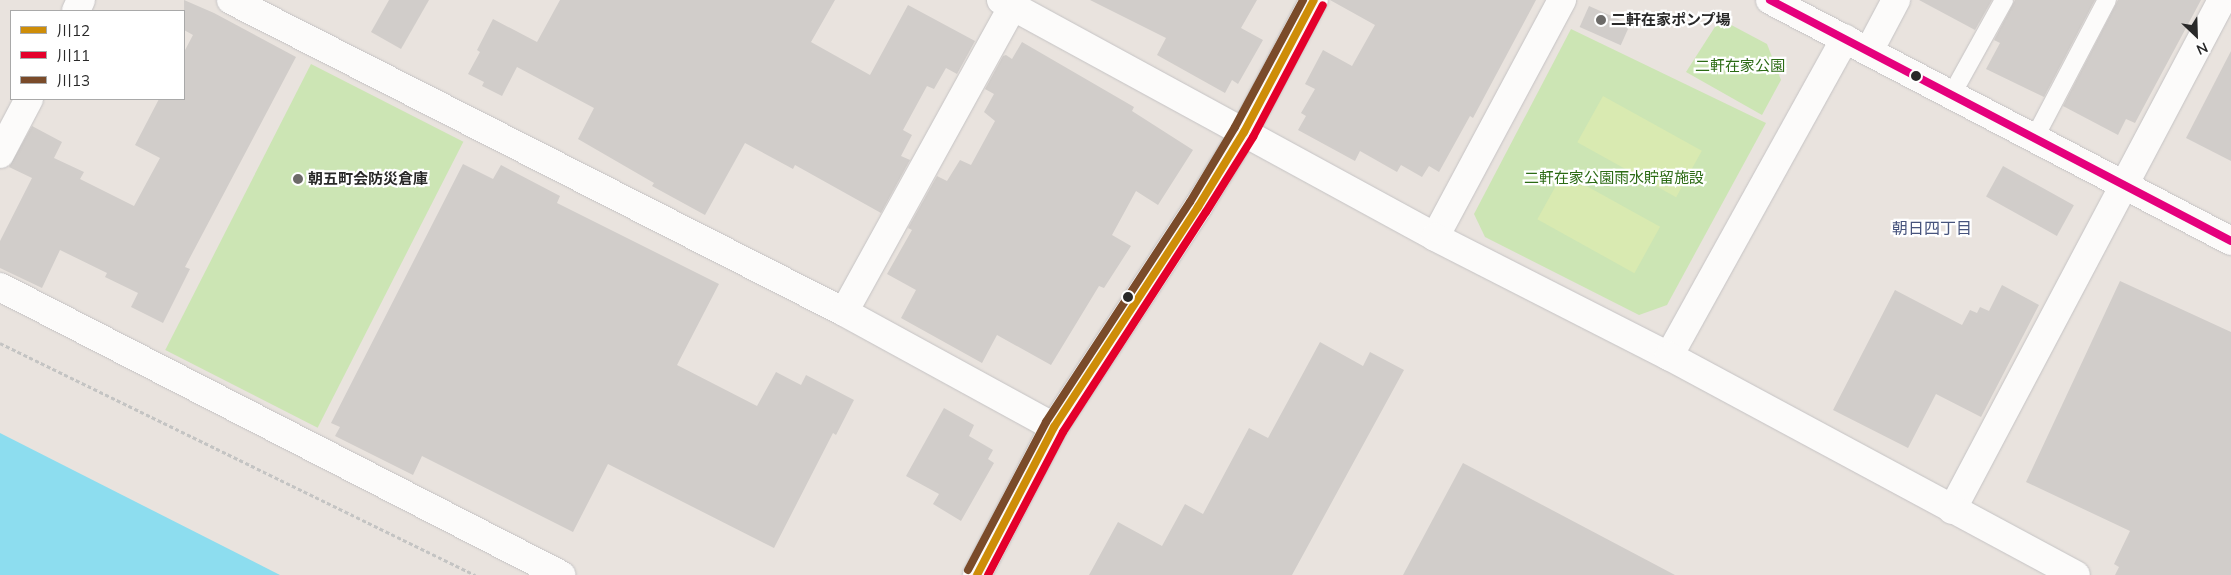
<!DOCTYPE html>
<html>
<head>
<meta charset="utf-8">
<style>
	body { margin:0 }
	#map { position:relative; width:2231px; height:575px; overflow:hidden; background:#e9e3de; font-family:Mulish,"Noto Sans JP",sans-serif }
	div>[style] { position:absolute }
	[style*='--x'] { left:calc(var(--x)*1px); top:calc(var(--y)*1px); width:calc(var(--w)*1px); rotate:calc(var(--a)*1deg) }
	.green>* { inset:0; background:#cce5b4; transform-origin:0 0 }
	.pitch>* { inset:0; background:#d9eab1; transform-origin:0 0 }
	.water>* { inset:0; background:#8dddef }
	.building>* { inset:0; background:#d1cdca; transform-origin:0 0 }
	.path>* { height:3px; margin-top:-1.5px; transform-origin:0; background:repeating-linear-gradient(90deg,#c4c4c3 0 4px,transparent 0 6.5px) }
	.roads { filter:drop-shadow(0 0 1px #c5c3c4) drop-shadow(0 0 1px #c5c3c4) }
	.service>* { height:18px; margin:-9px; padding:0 9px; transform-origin:9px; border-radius:9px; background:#fcfbfa }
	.minor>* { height:28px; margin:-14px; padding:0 14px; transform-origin:14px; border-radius:14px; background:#fcfbfa }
	.tertiary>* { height:28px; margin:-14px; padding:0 14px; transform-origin:14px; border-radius:14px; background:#fcfbfa }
	.bus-1>* { height:8px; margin:-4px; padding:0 4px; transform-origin:4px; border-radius:4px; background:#ce8d08 }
	.bus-2>* { height:8px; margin:-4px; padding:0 4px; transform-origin:4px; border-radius:4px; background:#e4002b }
	.bus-3>* { height:8px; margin:-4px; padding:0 4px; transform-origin:4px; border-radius:4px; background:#7a4b2a }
	.bus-4>* { height:8px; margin:-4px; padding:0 4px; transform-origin:4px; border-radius:4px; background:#e5007d }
	.dots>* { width:14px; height:14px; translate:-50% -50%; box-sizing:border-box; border:2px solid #fff; border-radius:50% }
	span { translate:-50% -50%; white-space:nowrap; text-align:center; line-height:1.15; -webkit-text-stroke:4.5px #fff; paint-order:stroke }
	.poi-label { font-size:15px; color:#292929; font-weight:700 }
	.left { translate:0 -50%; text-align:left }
	.park-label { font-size:15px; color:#2c6b15 }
	.neighbourhood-label { font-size:16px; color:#47547d }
	.legend { position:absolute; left:10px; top:10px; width:175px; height:90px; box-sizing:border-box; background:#fff; border:1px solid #a9a9a9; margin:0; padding:6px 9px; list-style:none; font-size:15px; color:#292929 }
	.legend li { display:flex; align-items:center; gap:10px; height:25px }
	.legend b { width:25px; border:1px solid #a9a9a9 }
	.north { position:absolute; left:2171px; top:10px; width:50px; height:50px; -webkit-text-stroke:4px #fff; paint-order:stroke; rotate:156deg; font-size:14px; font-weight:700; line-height:20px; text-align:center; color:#292929 }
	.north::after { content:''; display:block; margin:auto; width:18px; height:22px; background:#292929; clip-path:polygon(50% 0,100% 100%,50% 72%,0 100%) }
</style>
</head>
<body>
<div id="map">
	<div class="green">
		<i style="clip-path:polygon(1720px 19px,1767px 44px,1781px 80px,1762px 115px,1686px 72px)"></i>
		<i style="clip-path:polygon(1571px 29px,1766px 123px,1667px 305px,1639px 315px,1485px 237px,1474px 214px)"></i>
		<i style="left:311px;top:64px;width:171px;height:321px;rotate:27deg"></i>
	</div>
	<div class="pitch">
		<i style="left:1603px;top:96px;width:113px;height:53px;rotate:29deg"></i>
		<i style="left:1563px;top:173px;width:111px;height:53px;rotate:29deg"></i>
	</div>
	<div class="water">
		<i style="clip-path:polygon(0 433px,280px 575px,0 575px)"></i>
	</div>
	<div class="building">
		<i style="clip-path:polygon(184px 0,214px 13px,296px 57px,185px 267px,190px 269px,163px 323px,131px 307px,138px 293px,105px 277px,107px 273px,60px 250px,42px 288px,0 268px,0 241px,32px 178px,9px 167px,32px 126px,62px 142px,54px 158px,84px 172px,80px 179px,134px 206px,160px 158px,135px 145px,159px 99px,184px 99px,184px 52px,193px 35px,184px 30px)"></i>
		<i style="clip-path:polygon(389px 0,429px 0,401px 49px,371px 32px)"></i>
		<i style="clip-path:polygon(560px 0,835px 0,811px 42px,870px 75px,908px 5px,975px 41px,957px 74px,946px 68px,934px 89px,927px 86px,903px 130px,912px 135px,901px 156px,910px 160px,881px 213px,795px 165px,793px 169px,745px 143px,705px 215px,652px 186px,654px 183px,578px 139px,594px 108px,517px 67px,502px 96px,482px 86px,484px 82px,468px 74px,480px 52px,477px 50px,493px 19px,537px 42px)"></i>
		<i style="clip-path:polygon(1090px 0,1257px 0,1241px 28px,1263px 40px,1238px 84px,1232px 80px,1225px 93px,1157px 55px,1166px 38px)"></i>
		<i style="clip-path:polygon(1330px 0,1536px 0,1473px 118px,1470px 116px,1439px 172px,1429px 166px,1422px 177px,1401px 165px,1397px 172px,1360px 151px,1355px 161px,1298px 130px,1306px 116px,1301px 113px,1315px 89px,1305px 84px,1323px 50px,1352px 66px,1375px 25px)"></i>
		<i style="clip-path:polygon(1919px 0,1992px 0,1975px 30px)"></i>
		<i style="clip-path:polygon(2015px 0,2095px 0,2044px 97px,1986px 69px,2000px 43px,1994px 40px)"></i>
		<i style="clip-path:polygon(2118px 0,2201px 0,2135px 123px,2126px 119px,2118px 135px,2063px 106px)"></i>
		<i style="left:1589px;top:6px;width:45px;height:23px;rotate:24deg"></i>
		<i style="clip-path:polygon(1022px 42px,1134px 107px,1132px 111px,1193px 150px,1158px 205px,1136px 191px,1112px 235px,1131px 246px,1104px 288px,1099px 286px,1051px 365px,997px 335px,982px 363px,901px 318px,916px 290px,887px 274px,912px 230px,908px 228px,937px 176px,947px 181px,960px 160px,971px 165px,995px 121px,984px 112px,994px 94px,985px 89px,1003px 56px,1006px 55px,1012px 59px)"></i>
		<i style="clip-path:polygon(2231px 51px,2231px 161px,2186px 138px)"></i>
		<i style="clip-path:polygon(463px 164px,493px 179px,501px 165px,560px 196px,557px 203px,719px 284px,677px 365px,757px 406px,776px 372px,801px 385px,806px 375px,854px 400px,836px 435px,833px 433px,774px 548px,608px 464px,573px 532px,422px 456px,413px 475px,335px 436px,340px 427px,331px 423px)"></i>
		<i style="left:2003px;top:166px;width:81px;height:35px;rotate:29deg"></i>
		<i style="clip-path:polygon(2120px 281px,2231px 332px,2231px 575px,2115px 575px,2119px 567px,2114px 564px,2130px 531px,2026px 482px)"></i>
		<i style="clip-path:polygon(2002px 285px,2039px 305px,1981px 417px,1936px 394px,1908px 448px,1833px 410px,1895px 290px,1962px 325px,1970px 310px,1977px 313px,1980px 307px,1989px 311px)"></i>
		<i style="clip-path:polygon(1320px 342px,1363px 366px,1370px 352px,1404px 370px,1292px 575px,1089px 575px,1118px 522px,1162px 546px,1185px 504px,1203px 514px,1249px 428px,1268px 438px)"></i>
		<i style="clip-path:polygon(944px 408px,974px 425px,969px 436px,993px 450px,988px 459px,994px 463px,961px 521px,933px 504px,939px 494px,906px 476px)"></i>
		<i style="clip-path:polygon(1463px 463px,1675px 575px,1403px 575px)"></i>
	</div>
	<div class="path">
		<i style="--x:0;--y:343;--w:529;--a:26.03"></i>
	</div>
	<div class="roads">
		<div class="service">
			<i style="--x:1952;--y:94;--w:107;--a:-61"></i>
			<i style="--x:2035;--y:137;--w:155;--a:-62.3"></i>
		</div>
		<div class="minor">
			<i style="--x:231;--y:0;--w:688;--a:26.97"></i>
			<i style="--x:844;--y:312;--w:239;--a:28.7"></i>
			<i style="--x:76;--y:11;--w:12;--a:-66"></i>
			<i style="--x:1869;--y:51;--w:58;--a:-62.1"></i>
			<i style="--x:0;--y:154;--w:62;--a:-62.2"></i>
			<i style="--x:1435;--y:237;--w:269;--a:-61.8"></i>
			<i style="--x:0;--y:287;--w:631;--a:27.17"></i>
			<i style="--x:844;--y:312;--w:356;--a:-61.1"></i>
			<i style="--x:1669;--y:356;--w:363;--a:-61"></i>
			<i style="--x:1952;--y:510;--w:577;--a:-62.1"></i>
		</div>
		<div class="tertiary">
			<i style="--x:1001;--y:0;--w:494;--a:28.6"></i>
			<i style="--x:1435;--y:237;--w:263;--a:27"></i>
			<i style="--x:1669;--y:356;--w:462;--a:28.3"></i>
			<i style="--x:1770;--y:0;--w:520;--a:27.6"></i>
			<i style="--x:977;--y:575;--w:167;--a:-62.5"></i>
			<i style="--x:1054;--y:427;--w:263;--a:-56.8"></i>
			<i style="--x:1198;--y:207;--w:88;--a:-58.5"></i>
			<i style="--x:1244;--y:132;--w:149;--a:-62.1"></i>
		</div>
	</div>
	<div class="bus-1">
		<i style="--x:977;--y:575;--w:167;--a:-62.5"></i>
		<i style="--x:1054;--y:427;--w:263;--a:-56.8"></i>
		<i style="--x:1198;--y:207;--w:88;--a:-58.5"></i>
		<i style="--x:1244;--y:132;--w:149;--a:-62.1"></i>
	</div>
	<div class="bus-2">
		<i style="--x:988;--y:575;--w:161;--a:-62.3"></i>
		<i style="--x:1063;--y:432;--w:262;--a:-57"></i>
		<i style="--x:1206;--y:212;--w:89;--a:-57.9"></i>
		<i style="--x:1253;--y:137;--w:149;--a:-62.1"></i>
	</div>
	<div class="bus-3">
		<i style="--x:968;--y:570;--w:167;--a:-62.2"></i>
		<i style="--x:1046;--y:422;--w:263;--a:-56.8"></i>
		<i style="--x:1190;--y:202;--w:87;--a:-59"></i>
		<i style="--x:1235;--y:127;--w:144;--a:-61.8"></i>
	</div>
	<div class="bus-4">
		<i style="--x:1770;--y:0;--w:520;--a:27.6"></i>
	</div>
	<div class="dots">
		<i style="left:1601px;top:20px;background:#6c6a68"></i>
		<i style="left:1916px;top:76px;background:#292929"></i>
		<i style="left:298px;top:179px;background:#6c6a68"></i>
		<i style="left:1128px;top:297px;background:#292929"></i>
	</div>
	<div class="poi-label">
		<span class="left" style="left:1611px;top:20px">二軒在家ポンプ場</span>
		<span class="left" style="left:308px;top:179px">朝五町会防災倉庫</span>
	</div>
	<div class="park-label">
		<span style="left:1740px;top:66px">二軒在家公園</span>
		<span style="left:1614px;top:178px">二軒在家公園雨水貯留施設</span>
	</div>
	<div class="neighbourhood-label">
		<span style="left:1932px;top:228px">朝日四丁目</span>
	</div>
	<ul class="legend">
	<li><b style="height:6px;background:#ce8d08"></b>川12</li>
	<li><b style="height:6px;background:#e4002b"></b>川11</li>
	<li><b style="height:6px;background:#7a4b2a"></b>川13</li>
	</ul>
	<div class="north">N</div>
</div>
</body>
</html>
